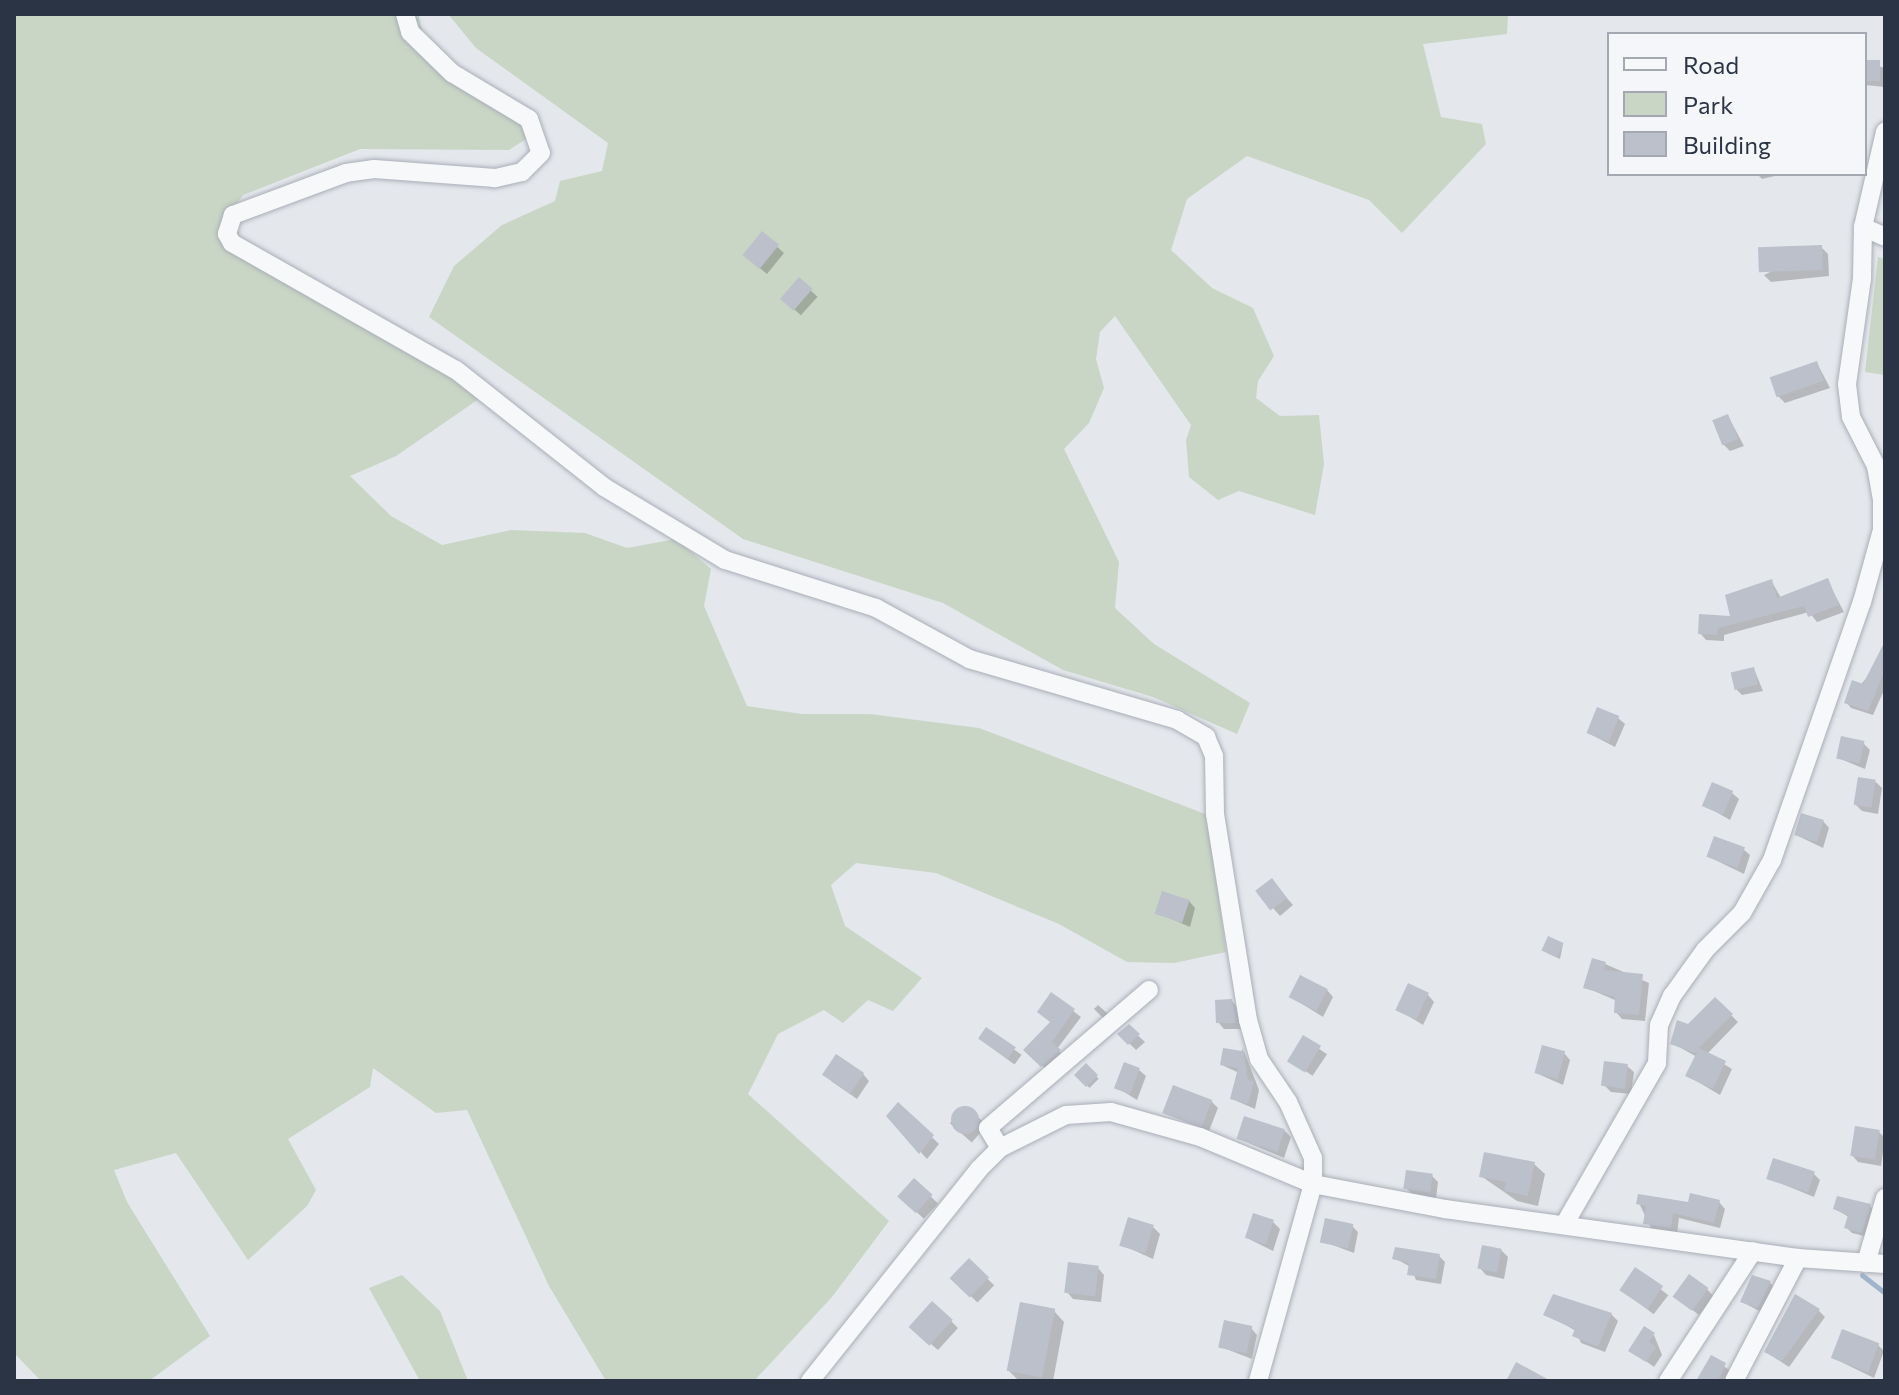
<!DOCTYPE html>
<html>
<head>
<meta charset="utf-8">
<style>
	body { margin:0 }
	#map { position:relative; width:1899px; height:1395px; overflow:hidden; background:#e4e7ec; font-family:Commissioner,sans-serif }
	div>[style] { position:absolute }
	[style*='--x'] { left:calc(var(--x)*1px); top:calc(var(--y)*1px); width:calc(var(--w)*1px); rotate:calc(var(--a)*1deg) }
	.green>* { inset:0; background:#c9d6c5 }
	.shadow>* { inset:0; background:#0003; transform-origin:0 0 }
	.stream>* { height:5px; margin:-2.5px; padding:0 2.5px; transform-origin:2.5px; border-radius:2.5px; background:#9fb4cc }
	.building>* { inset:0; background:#bbc0ca; transform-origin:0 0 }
	.round { border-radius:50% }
	.roads { filter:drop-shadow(0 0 2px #a9aeb7) drop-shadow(0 0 2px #a9aeb7) }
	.street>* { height:18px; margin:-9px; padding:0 9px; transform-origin:9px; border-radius:9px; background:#f7f8fa }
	span { translate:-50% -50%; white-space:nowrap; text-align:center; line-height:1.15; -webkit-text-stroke:6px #f4f6f9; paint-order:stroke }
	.frame { position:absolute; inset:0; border:16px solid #2b3445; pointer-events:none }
	.legend { position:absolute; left:1607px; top:32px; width:260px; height:144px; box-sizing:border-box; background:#f4f6f9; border:2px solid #a4a8b1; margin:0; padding:10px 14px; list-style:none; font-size:24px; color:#2b3445 }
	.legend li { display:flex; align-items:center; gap:16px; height:40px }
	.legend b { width:40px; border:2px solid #a4a8b1 }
</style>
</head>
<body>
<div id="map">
	<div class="green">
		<i style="clip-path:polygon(14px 14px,418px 14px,424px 36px,535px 133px,509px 150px,360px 149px,243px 195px,230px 214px,241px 239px,486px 394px,396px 456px,350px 476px,391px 516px,442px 545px,511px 530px,585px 533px,627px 548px,676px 539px,711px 569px,704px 606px,747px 706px,802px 714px,870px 714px,979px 728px,1208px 815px,1226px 952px,1174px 963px,1127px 962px,1059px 924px,936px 873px,856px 863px,831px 885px,845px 926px,922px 978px,893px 1011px,868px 1000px,843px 1023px,824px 1010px,778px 1034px,748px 1094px,889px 1221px,832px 1297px,754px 1381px,606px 1381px,549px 1286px,467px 1110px,436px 1113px,373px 1068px,370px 1087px,288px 1139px,316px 1190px,307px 1206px,248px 1260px,176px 1153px,114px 1170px,127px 1202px,210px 1336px,149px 1381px,41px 1381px,14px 1353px)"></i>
		<i style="clip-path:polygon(448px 14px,1508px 14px,1507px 34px,1423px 44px,1441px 117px,1482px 124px,1486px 144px,1402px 233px,1369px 200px,1247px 156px,1187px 199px,1171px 250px,1212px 288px,1253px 308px,1274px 356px,1258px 381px,1256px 398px,1280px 416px,1319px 415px,1324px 464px,1315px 515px,1239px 491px,1218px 500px,1189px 477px,1186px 440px,1191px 425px,1115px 316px,1100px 332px,1096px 359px,1104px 388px,1089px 423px,1064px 449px,1119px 562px,1115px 608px,1154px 644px,1250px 703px,1237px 734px,1153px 697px,1063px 670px,943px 603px,743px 539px,429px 317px,454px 266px,502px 225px,555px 201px,560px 181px,602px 171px,608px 143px,476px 48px)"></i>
		<i style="clip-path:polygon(1878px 257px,1885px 259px,1885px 375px,1865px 372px)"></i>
		<i style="clip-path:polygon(402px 1275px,440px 1311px,468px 1381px,420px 1381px,369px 1288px)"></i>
	</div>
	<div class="shadow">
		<i style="clip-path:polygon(1865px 62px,1885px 68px,1885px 87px,1865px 85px)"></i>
		<i style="clip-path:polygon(1757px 174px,1779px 174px,1779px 175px,1762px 179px)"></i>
		<i style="clip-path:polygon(762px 233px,784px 253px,767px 274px,751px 261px)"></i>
		<i style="clip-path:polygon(1821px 247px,1828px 254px,1829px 276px,1771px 282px,1764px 275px)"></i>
		<i style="left:799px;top:280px;width:25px;height:25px;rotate:42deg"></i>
		<i style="clip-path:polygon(1817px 363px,1830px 388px,1785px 403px,1778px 396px)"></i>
		<i style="clip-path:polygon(1728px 416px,1744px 446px,1730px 451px,1724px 445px)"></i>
		<i style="clip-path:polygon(1827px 580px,1844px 612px,1817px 622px,1809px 612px,1724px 635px,1724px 641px,1706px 640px,1700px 633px,1733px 619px,1772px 582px,1781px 598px)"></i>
		<i style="clip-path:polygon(1885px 656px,1885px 688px,1873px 715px,1851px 708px,1846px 702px)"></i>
		<i style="clip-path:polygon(1754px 669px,1763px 691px,1742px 695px,1735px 688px)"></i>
		<i style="clip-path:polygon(1618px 718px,1625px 724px,1615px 747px,1588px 733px)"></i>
		<i style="clip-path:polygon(1863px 743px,1870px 750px,1865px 769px,1838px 758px)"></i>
		<i style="clip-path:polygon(1876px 782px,1882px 788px,1878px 814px,1862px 811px,1855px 804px)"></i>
		<i style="clip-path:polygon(1732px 793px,1739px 799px,1730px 820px,1704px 805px)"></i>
		<i style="clip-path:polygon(1823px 821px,1829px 828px,1823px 848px,1796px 835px)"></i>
		<i style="clip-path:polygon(1743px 849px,1750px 855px,1744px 874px,1709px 857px)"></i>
		<i style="clip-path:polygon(1278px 888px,1293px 905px,1280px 916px,1259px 892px)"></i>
		<i style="clip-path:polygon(1189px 901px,1195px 908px,1190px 927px,1158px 913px)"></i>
		<i style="clip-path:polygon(1563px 944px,1560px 959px,1547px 953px)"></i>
		<i style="clip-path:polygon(1605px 964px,1649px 983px,1645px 1021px,1622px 1019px,1616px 1012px,1617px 1001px,1585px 987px)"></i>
		<i style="clip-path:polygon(1327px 990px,1333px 997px,1323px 1017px,1291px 997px)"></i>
		<i style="clip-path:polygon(1052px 995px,1081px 1017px,1057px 1049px,1066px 1058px,1049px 1072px,1026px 1050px,1051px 1023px)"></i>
		<i style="clip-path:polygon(1428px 995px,1434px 1002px,1423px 1025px,1397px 1009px)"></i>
		<i style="clip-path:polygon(1715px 999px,1738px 1022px,1707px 1054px,1732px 1069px,1720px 1095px,1688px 1076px,1697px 1057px,1672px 1043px)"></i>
		<i style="clip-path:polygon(1232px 1001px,1238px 1008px,1242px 1029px,1224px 1029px,1218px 1022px)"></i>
		<i style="clip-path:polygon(1098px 1005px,1108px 1014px,1103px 1018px,1094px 1009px)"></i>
		<i style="clip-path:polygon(1129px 1027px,1145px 1042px,1136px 1050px,1120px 1034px)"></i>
		<i style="left:986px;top:1029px;width:44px;height:12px;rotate:36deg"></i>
		<i style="left:1303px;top:1038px;width:29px;height:26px;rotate:34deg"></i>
		<i style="clip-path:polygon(1244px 1051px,1259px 1090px,1255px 1109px,1232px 1099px,1239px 1073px,1222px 1065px)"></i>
		<i style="clip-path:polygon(1564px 1053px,1570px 1060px,1563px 1085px,1536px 1073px)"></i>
		<i style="left:1086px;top:1066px;width:18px;height:13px;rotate:45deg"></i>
		<i style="clip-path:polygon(1627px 1066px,1634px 1072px,1631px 1094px,1611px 1092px,1604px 1085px)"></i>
		<i style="clip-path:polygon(1139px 1070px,1146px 1076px,1137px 1100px,1116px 1087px)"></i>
		<i style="clip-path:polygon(863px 1074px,869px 1081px,857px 1099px,831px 1081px)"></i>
		<i style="clip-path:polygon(1211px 1101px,1218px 1108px,1209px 1131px,1165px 1113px)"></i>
		<i style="clip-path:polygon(899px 1105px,939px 1144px,927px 1159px,888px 1116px)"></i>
		<i style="left:965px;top:1106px;width:29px;height:23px;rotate:41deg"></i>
		<i style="clip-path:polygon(1284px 1130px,1291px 1137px,1284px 1158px,1239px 1139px)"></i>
		<i style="clip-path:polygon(1879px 1132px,1885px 1138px,1881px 1166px,1858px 1162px,1852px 1155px)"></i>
		<i style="clip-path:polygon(1534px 1164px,1545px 1174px,1538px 1206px,1517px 1201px,1481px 1176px)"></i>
		<i style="clip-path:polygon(1814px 1174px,1820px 1180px,1814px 1197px,1768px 1178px)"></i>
		<i style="clip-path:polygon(1432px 1176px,1438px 1182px,1436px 1199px,1413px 1195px,1406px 1188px)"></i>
		<i style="left:914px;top:1181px;width:33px;height:21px;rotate:43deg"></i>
		<i style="clip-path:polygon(1719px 1202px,1725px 1209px,1720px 1228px,1679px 1218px,1677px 1234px,1652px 1230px,1639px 1203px)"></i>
		<i style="clip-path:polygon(1870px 1206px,1875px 1212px,1868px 1237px,1852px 1233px,1847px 1228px,1849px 1217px,1835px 1209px)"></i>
		<i style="clip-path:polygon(1273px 1222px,1280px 1229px,1273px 1251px,1247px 1238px)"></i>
		<i style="clip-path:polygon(1352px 1226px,1358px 1232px,1354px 1253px,1322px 1241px)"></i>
		<i style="clip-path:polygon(1153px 1227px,1160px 1234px,1153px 1259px,1122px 1245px)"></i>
		<i style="clip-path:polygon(1501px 1250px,1508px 1257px,1504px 1279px,1486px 1275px,1480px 1268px)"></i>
		<i style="clip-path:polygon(1439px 1256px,1445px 1262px,1441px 1284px,1416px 1280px,1411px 1267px,1394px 1258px)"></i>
		<i style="left:969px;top:1261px;width:35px;height:24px;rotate:44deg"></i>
		<i style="clip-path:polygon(1098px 1268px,1104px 1275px,1101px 1302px,1073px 1299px,1067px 1292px)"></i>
		<i style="left:1636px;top:1270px;width:41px;height:24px;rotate:38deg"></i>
		<i style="clip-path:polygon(1770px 1283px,1777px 1289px,1765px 1314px,1742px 1302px)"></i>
		<i style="clip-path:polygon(1707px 1289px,1713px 1296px,1699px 1315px,1682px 1302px)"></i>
		<i style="clip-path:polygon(1818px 1310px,1825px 1317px,1789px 1367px,1766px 1352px)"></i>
		<i style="clip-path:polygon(1054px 1311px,1064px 1322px,1053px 1381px,1019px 1381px,1009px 1371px)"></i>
		<i style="clip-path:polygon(1546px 1314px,1611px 1314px,1618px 1321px,1605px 1352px,1581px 1343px,1576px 1331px)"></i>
		<i style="clip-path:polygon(951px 1321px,958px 1328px,938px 1350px,918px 1333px)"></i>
		<i style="clip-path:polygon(1251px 1328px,1257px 1335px,1252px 1359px,1221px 1347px)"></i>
		<i style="clip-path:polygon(1654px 1335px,1662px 1355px,1654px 1367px,1631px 1350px)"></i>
		<i style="clip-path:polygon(1878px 1345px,1884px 1351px,1874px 1378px,1833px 1358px)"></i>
		<i style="clip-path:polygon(1711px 1358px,1731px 1371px,1726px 1381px,1698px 1381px)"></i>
	</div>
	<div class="stream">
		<i style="--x:1862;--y:1275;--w:29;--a:38"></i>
	</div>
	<div class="building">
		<i style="left:1865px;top:60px;width:15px;height:21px"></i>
		<i style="left:762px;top:231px;width:22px;height:31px;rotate:39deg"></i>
		<i style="left:1822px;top:245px;width:25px;height:64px;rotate:88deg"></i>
		<i style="left:799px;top:277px;width:18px;height:29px;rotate:41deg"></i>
		<i style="left:1817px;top:361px;width:21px;height:50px;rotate:71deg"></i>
		<i style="left:1728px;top:414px;width:27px;height:17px;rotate:68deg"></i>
		<i style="clip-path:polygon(1828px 578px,1839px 605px,1808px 617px,1804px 606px,1718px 628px,1717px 635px,1698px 634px,1699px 614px,1730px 616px,1725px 595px,1772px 579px,1777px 598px)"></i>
		<i style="clip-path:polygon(1885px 641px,1885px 670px,1868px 711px,1844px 703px,1852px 680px,1863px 684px)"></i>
		<i style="left:1754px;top:667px;width:18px;height:24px;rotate:77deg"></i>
		<i style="left:1597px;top:707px;width:24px;height:28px;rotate:22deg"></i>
		<i style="left:1841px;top:736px;width:24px;height:23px;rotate:12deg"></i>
		<i style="left:1858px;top:777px;width:18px;height:28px;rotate:9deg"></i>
		<i style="left:1712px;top:782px;width:23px;height:26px;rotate:23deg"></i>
		<i style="left:1801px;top:813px;width:24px;height:23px;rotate:17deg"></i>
		<i style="left:1714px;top:836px;width:33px;height:22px;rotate:20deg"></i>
		<i style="left:1272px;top:878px;width:25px;height:21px;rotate:53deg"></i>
		<i style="left:1162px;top:891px;width:29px;height:24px;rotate:18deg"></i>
		<i style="left:1548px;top:936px;width:17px;height:16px;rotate:24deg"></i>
		<i style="clip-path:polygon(1592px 958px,1606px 962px,1604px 970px,1643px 974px,1639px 1015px,1614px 1013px,1615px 997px,1583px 988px)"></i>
		<i style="left:1300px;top:975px;width:31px;height:25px;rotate:27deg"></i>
		<i style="left:1408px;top:983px;width:23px;height:30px;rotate:25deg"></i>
		<i style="clip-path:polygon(1051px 992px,1075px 1009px,1052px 1042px,1061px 1050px,1041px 1067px,1023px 1050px,1050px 1022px,1037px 1012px)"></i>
		<i style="clip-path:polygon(1715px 997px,1733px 1014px,1699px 1048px,1726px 1061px,1713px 1089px,1685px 1076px,1698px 1050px,1695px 1053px,1670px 1044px,1677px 1020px,1688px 1024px)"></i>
		<i style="clip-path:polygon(1232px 999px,1236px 1023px,1216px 1023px,1215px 1000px)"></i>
		<i style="clip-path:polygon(1129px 1024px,1140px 1034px,1128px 1045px,1117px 1034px)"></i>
		<i style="left:986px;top:1027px;width:36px;height:14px;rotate:34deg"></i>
		<i style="left:1303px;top:1035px;width:21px;height:31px;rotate:31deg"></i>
		<i style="left:1542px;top:1045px;width:24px;height:29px;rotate:15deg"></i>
		<i style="clip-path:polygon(1243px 1047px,1248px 1080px,1254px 1081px,1248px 1104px,1230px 1099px,1238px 1068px,1220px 1065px,1223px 1048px,1242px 1051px)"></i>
		<i style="left:836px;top:1054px;width:34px;height:25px;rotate:34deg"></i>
		<i style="left:1604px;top:1061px;width:24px;height:25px;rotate:7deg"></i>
		<i style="left:1124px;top:1062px;width:17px;height:28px;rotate:21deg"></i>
		<i style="left:1086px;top:1063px;width:17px;height:17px;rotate:45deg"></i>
		<i style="left:1173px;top:1085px;width:42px;height:30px;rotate:21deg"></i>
		<i style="clip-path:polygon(898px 1102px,934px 1135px,919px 1154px,886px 1116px)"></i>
		<i class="round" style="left:951px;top:1106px;width:28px;height:28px"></i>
		<i style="left:1244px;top:1116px;width:43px;height:24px;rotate:18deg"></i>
		<i style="left:1855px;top:1126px;width:25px;height:30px;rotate:9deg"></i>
		<i style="clip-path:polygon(1484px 1152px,1535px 1162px,1528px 1196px,1504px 1191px,1506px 1182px,1479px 1177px)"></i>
		<i style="left:1773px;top:1158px;width:44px;height:22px;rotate:18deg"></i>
		<i style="left:1406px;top:1170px;width:27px;height:19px;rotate:8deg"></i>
		<i style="left:914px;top:1178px;width:25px;height:25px;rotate:42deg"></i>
		<i style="clip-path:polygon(1690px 1193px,1720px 1200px,1714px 1223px,1673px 1213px,1671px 1228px,1643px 1224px,1646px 1206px,1636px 1204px,1638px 1194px,1688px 1202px)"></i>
		<i style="clip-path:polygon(1837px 1196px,1871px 1204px,1862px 1233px,1844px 1228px,1848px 1215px,1833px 1209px)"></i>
		<i style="left:1253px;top:1213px;width:22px;height:26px;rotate:18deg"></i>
		<i style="left:1128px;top:1217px;width:27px;height:30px;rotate:17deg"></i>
		<i style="left:1325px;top:1218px;width:29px;height:25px;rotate:12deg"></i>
		<i style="left:1482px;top:1245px;width:20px;height:24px;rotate:11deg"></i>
		<i style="clip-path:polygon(1395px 1247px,1440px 1254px,1436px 1279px,1407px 1275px,1409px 1263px,1392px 1259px)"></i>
		<i style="left:969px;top:1258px;width:28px;height:28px;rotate:44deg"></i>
		<i style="left:1068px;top:1262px;width:31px;height:31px;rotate:7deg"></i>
		<i style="left:1635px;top:1267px;width:34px;height:28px;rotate:34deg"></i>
		<i style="left:1689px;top:1274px;width:24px;height:28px;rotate:36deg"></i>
		<i style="clip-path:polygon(1752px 1275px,1771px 1281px,1758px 1308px,1740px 1302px)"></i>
		<i style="clip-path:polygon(1553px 1294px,1612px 1313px,1598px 1347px,1572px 1336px,1575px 1329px,1543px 1315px)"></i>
		<i style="clip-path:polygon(1795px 1294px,1820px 1309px,1782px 1361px,1764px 1352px)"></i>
		<i style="left:932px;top:1301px;width:28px;height:35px;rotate:42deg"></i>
		<i style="left:1020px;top:1302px;width:36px;height:70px;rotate:11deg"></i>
		<i style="left:1224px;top:1320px;width:29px;height:28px;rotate:12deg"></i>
		<i style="clip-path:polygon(1644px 1326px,1655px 1333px,1649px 1342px,1656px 1347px,1646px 1362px,1628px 1351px)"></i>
		<i style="left:1842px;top:1329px;width:40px;height:31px;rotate:21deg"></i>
		<i style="clip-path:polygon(1711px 1355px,1726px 1363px,1718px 1381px,1696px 1381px)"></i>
		<i style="clip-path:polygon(1516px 1362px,1551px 1381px,1506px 1381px)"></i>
	</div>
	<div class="roads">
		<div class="street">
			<i style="--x:405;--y:14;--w:19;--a:74"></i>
			<i style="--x:410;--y:32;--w:59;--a:44.3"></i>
			<i style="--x:452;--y:73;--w:90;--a:30.9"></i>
			<i style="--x:529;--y:119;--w:36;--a:71"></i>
			<i style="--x:541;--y:153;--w:27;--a:135"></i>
			<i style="--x:522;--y:172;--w:28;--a:167"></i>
			<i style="--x:495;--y:178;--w:121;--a:-175.7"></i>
			<i style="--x:374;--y:169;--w:28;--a:172"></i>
			<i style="--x:346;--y:173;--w:121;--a:159.6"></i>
			<i style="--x:233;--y:215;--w:20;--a:108"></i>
			<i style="--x:227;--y:234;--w:10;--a:61"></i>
			<i style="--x:232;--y:243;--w:257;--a:29.6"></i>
			<i style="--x:456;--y:370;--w:189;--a:38.3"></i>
			<i style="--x:604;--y:487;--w:141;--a:31.1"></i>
			<i style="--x:725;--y:560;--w:158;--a:17.6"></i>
			<i style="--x:876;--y:608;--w:106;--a:28.7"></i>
			<i style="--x:969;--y:659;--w:217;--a:16.3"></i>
			<i style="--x:1177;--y:720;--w:34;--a:30"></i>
			<i style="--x:1206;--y:737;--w:21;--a:67"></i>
			<i style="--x:1214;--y:756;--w:58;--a:89"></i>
			<i style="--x:1215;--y:814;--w:209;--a:80.9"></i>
			<i style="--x:1248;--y:1020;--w:41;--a:74.2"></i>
			<i style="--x:1259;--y:1059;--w:52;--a:56"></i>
			<i style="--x:1288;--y:1102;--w:61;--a:65.9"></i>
			<i style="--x:1313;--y:1158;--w:26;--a:90"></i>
			<i style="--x:1313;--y:1184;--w:205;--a:105.6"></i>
			<i style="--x:1863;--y:227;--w:24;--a:24"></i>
			<i style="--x:1000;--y:1148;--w:23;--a:-121"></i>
			<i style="--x:988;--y:1128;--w:212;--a:-40.6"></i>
			<i style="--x:1564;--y:1225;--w:187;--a:-60.1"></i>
			<i style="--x:1657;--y:1063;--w:38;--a:-87"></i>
			<i style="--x:1659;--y:1025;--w:32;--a:-66"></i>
			<i style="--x:1672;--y:996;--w:57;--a:-54.3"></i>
			<i style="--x:1705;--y:950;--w:52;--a:-45"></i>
			<i style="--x:1742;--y:913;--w:61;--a:-60.5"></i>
			<i style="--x:1772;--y:860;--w:273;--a:-70.8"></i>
			<i style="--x:1862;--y:602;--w:75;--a:-74.5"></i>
			<i style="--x:1882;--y:530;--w:30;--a:-90"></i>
			<i style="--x:1882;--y:500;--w:35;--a:-100"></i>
			<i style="--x:1876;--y:466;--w:55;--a:-117"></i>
			<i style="--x:1851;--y:417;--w:33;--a:-97"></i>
			<i style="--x:1847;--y:384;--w:106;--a:-81.9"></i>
			<i style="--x:1862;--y:279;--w:52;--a:-88.9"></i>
			<i style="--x:1863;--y:227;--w:98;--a:-77"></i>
			<i style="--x:1866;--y:1263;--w:68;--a:-73.7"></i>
			<i style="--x:810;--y:1381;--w:271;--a:-51.4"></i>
			<i style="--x:979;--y:1169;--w:30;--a:-45"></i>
			<i style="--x:1000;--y:1148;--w:74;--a:-26.6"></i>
			<i style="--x:1066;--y:1115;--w:45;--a:-3.8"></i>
			<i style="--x:1111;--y:1112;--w:92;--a:15.7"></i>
			<i style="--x:1200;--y:1137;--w:122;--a:22.6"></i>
			<i style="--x:1313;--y:1184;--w:134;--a:10.7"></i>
			<i style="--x:1445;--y:1209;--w:356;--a:7.9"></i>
			<i style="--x:1798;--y:1258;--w:87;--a:3.9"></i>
			<i style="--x:1668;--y:1381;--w:155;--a:-56.8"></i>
			<i style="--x:1734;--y:1381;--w:139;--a:-62.5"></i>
		</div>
	</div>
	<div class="frame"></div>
	<ul class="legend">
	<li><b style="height:10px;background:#f7f8fa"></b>Road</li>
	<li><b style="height:22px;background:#c9d6c5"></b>Park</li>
	<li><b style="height:22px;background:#bbc0ca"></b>Building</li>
	</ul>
</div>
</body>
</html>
